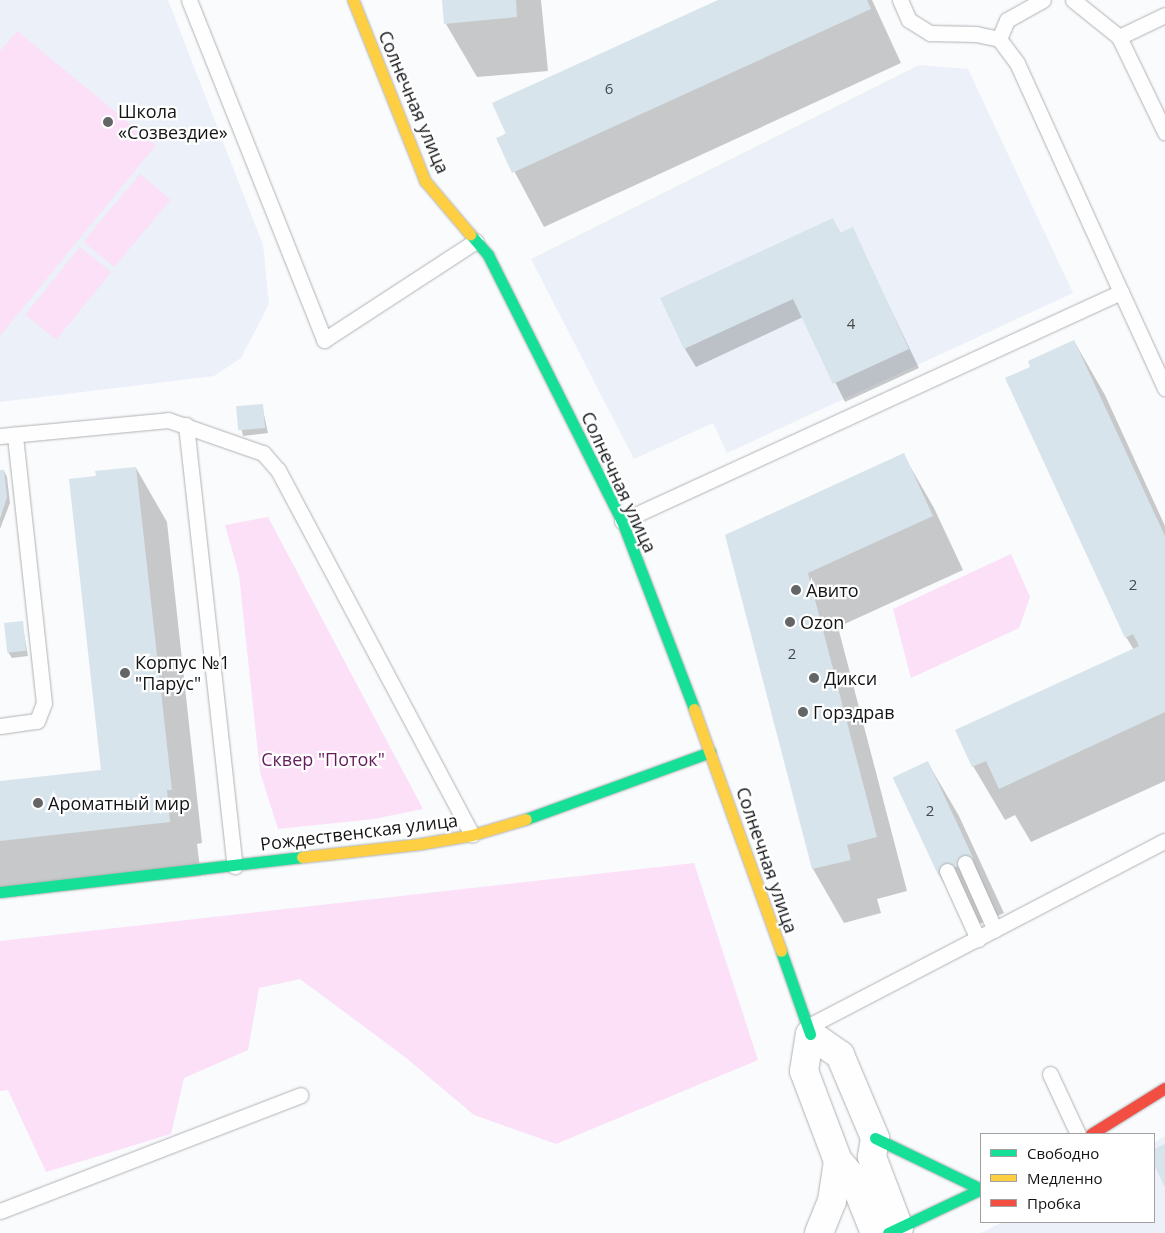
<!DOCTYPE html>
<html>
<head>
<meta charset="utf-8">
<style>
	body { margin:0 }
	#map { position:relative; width:1165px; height:1233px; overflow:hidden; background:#f9fbfd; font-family:"Open Sans",sans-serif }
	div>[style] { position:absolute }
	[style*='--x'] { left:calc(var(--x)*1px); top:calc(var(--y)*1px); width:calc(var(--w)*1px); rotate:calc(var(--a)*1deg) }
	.built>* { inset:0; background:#ecf0f9 }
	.green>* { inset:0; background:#fbe0f8; transform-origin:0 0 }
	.shadow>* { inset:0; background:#0003 }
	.building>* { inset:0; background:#d7e4eb; transform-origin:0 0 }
	.roads { filter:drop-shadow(0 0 1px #b0b2b4) drop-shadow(0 0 1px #b0b2b4) }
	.lane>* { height:15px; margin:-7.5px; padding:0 7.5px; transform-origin:7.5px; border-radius:7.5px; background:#fefeff }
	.street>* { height:28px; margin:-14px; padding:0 14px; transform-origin:14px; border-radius:14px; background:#fefeff }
	.fast>* { height:11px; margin:-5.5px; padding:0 5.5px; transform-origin:5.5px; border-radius:5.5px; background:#16e098 }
	.slow>* { height:11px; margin:-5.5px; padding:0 5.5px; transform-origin:5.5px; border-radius:5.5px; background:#ffcf43 }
	.jam>* { height:11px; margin:-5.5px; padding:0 5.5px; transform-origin:5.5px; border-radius:5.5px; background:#f24e42 }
	.dots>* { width:14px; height:14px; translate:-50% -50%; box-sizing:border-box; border:2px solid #fff; border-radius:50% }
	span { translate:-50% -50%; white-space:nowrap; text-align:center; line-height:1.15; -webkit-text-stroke:4.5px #fff; paint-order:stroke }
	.number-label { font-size:15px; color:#44484b }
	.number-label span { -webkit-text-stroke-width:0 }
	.street-label { font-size:18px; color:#131416 }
	.poi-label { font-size:18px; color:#131416 }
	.left { translate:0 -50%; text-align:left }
	.park-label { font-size:18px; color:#641c5d }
	.legend { position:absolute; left:980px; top:1133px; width:175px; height:90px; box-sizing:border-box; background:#fff; border:1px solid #a1a1a2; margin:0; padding:6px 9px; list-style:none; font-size:15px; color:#131416 }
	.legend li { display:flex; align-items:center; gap:10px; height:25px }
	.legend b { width:25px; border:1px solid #a1a1a2 }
</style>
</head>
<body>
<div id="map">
	<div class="built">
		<i style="clip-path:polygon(0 0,168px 0,263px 245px,269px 304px,241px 358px,214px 376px,0 402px)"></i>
		<i style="clip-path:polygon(919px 65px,968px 69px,1073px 293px,727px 453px,713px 423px,634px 459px,531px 259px)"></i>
		<i style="clip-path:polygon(1165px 1136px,1165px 1233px,981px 1233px,1003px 1222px,1154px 1222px,1154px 1143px)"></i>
	</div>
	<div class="green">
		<i style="clip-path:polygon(17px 31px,156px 145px,0 336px,0 51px)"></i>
		<i style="left:140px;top:174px;width:40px;height:88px;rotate:40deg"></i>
		<i style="left:80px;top:247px;width:40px;height:87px;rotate:39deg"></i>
		<i style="clip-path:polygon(268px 517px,423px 809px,374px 819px,278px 829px,260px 772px,239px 575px,225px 525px)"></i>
		<i style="clip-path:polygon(1011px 554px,1030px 597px,1019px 628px,911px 678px,893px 609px)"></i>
		<i style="clip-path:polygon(694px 863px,758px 1060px,556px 1144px,474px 1115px,405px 1057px,300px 979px,259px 988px,248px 1050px,184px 1078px,171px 1134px,46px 1172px,8px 1090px,0 1091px,0 941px)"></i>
	</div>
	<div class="shadow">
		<i style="clip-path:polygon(443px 0,541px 0,548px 71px,477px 77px,446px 24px)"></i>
		<i style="clip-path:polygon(721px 0,872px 0,901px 63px,544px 227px,497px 139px)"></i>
		<i style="clip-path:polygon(833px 220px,841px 234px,852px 229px,919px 368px,845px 402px,803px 317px,696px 367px,685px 349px)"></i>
		<i style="clip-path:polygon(1074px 341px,1105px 395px,1165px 526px,1165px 781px,1031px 842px,1015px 815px,1005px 820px,973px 766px,1134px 650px,1126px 637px,1031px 368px)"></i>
		<i style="clip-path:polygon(262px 405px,268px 433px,243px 436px,237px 408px)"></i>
		<i style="clip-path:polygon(903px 454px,934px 508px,963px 570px,838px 627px,907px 891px,877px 899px,881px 913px,844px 923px,813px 869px,726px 535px)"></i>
		<i style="clip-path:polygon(136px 468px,167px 522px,202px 843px,197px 844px,201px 876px,0 898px,0 782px,102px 771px,98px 477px)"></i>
		<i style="clip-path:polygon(0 471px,4px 471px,7px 477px,10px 503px,0 529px)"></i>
		<i style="clip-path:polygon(22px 622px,28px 656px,12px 658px,8px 652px)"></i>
		<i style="clip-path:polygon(928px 763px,959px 816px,1004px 913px,970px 928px,939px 874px)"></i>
	</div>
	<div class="building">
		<i style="clip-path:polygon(442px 0,516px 0,517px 17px,444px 24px)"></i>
		<i style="clip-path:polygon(718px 0,867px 0,871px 9px,512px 173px,496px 138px,506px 134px,492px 103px)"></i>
		<i style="clip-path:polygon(833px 218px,840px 233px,853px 227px,909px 349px,833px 384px,793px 299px,684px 349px,660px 298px)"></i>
		<i style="clip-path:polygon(1074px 340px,1165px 536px,1165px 712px,999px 789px,986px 761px,972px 767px,955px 730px,1139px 646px,1133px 634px,1125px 638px,1005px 378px,1030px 367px,1028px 361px)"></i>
		<i style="left:263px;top:404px;width:24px;height:27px;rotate:85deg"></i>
		<i style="clip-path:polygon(904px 453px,933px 516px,808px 573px,877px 837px,847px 845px,851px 860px,812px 869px,725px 535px)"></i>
		<i style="clip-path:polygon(136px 467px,172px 790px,167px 790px,170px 822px,0 841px,0 781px,101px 770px,69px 479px,96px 476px,95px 471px)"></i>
		<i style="clip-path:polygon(0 470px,4px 470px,7px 497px,0 519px)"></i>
		<i style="left:23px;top:621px;width:30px;height:19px;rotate:84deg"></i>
		<i style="left:928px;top:761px;width:108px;height:39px;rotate:65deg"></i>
		<i style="clip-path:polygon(1165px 1144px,1165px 1188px,1154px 1164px,1154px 1149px)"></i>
	</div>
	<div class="roads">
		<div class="lane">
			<i style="--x:189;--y:0;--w:366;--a:68.3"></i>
			<i style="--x:324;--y:340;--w:181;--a:-33.1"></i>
			<i style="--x:900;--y:0;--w:22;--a:66"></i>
			<i style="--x:909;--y:20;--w:25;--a:32"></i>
			<i style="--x:930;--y:33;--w:46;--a:1.2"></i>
			<i style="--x:976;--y:34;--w:24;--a:12"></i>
			<i style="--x:999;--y:39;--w:30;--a:53"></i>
			<i style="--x:1017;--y:63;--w:252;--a:65.6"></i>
			<i style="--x:1073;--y:0;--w:59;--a:38.8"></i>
			<i style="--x:1119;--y:37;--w:106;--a:64.2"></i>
			<i style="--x:1119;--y:37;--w:51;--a:-25.6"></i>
			<i style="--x:999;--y:39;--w:21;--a:-67"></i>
			<i style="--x:1007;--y:20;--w:41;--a:-29.1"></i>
			<i style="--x:186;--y:425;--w:444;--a:83.7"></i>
			<i style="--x:0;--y:436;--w:169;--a:-5.4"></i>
			<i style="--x:168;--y:420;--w:101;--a:19.2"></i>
			<i style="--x:263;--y:453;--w:23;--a:49"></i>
			<i style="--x:278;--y:470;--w:413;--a:62"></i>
			<i style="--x:622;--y:521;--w:549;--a:-24.65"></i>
			<i style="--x:1121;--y:292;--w:106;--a:65.4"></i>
			<i style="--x:0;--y:726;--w:37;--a:-8"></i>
			<i style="--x:37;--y:721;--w:19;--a:-69"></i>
			<i style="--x:44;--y:703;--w:270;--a:-96.2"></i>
			<i style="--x:965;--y:863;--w:73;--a:65.9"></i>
			<i style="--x:947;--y:871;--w:75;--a:65.5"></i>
			<i style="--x:807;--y:1027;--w:403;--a:-27.5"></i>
			<i style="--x:1050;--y:1074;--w:66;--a:65"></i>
			<i style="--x:0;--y:1211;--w:322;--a:-21.1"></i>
		</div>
		<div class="street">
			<i style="--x:819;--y:1233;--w:35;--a:-68"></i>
			<i style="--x:832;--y:1201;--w:40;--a:-81.5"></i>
			<i style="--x:875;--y:1233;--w:59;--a:-111.8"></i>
			<i style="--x:853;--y:1178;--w:23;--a:-131"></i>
			<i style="--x:838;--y:1161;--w:96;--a:-110.7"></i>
			<i style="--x:804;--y:1071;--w:37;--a:-81"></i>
			<i style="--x:810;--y:1034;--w:37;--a:35"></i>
			<i style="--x:840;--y:1055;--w:90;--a:67.1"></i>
			<i style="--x:875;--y:1138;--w:19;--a:99"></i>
			<i style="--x:872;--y:1157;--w:76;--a:69.2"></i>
		</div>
		<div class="fast">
			<i style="--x:470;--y:234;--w:28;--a:49"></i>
			<i style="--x:488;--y:255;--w:298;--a:63.3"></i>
			<i style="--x:622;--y:521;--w:201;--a:69"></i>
			<i style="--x:526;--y:819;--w:196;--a:-20"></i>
			<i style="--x:0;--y:892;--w:304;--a:-6.6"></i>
			<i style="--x:781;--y:951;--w:88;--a:70.7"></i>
			<i style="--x:875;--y:1138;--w:118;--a:25.7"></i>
			<i style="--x:888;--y:1233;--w:103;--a:-25.3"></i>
		</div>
		<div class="slow">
			<i style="--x:353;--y:0;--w:195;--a:68.3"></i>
			<i style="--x:425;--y:181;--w:70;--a:49.7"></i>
			<i style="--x:694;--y:709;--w:257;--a:70.2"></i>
			<i style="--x:302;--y:857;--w:118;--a:-6.3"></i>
			<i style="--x:419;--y:844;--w:54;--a:-9.6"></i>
			<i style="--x:472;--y:835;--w:56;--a:-16.5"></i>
		</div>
		<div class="jam">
			<i style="--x:1091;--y:1134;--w:87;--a:-31.9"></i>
		</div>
	</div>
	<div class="dots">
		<i style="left:108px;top:122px;background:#646567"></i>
		<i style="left:796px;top:590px;background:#646567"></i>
		<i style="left:790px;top:622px;background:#646567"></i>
		<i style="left:125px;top:673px;background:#646567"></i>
		<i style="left:814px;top:678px;background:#646567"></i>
		<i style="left:803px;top:712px;background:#646567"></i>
		<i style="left:38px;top:803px;background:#646567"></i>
	</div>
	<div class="number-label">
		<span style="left:609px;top:89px">6</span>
		<span style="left:851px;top:324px">4</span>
		<span style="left:1133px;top:585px">2</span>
		<span style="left:792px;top:654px">2</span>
		<span style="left:930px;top:811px">2</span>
	</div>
	<div class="street-label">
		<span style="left:414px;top:102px;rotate:67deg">Солнечная улица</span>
		<span style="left:619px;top:482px;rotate:65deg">Солнечная улица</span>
		<span style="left:359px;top:832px;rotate:-7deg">Рождественская улица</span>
		<span style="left:767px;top:860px;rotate:71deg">Солнечная улица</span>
	</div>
	<div class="poi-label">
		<span class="left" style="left:118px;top:122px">Школа<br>«Созвездие»</span>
		<span class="left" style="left:806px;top:590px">Авито</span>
		<span class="left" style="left:800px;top:622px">Ozon</span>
		<span class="left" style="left:135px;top:673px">Корпус №1<br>"Парус"</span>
		<span class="left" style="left:824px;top:678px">Дикси</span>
		<span class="left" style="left:813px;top:712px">Горздрав</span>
		<span class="left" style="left:48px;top:803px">Ароматный мир</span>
	</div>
	<div class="park-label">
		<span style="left:323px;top:759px">Сквер "Поток"</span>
	</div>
	<ul class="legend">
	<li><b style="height:6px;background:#16e098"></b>Свободно</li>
	<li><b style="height:6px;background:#ffcf43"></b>Медленно</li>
	<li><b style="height:6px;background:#f24e42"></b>Пробка</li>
	</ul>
</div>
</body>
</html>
